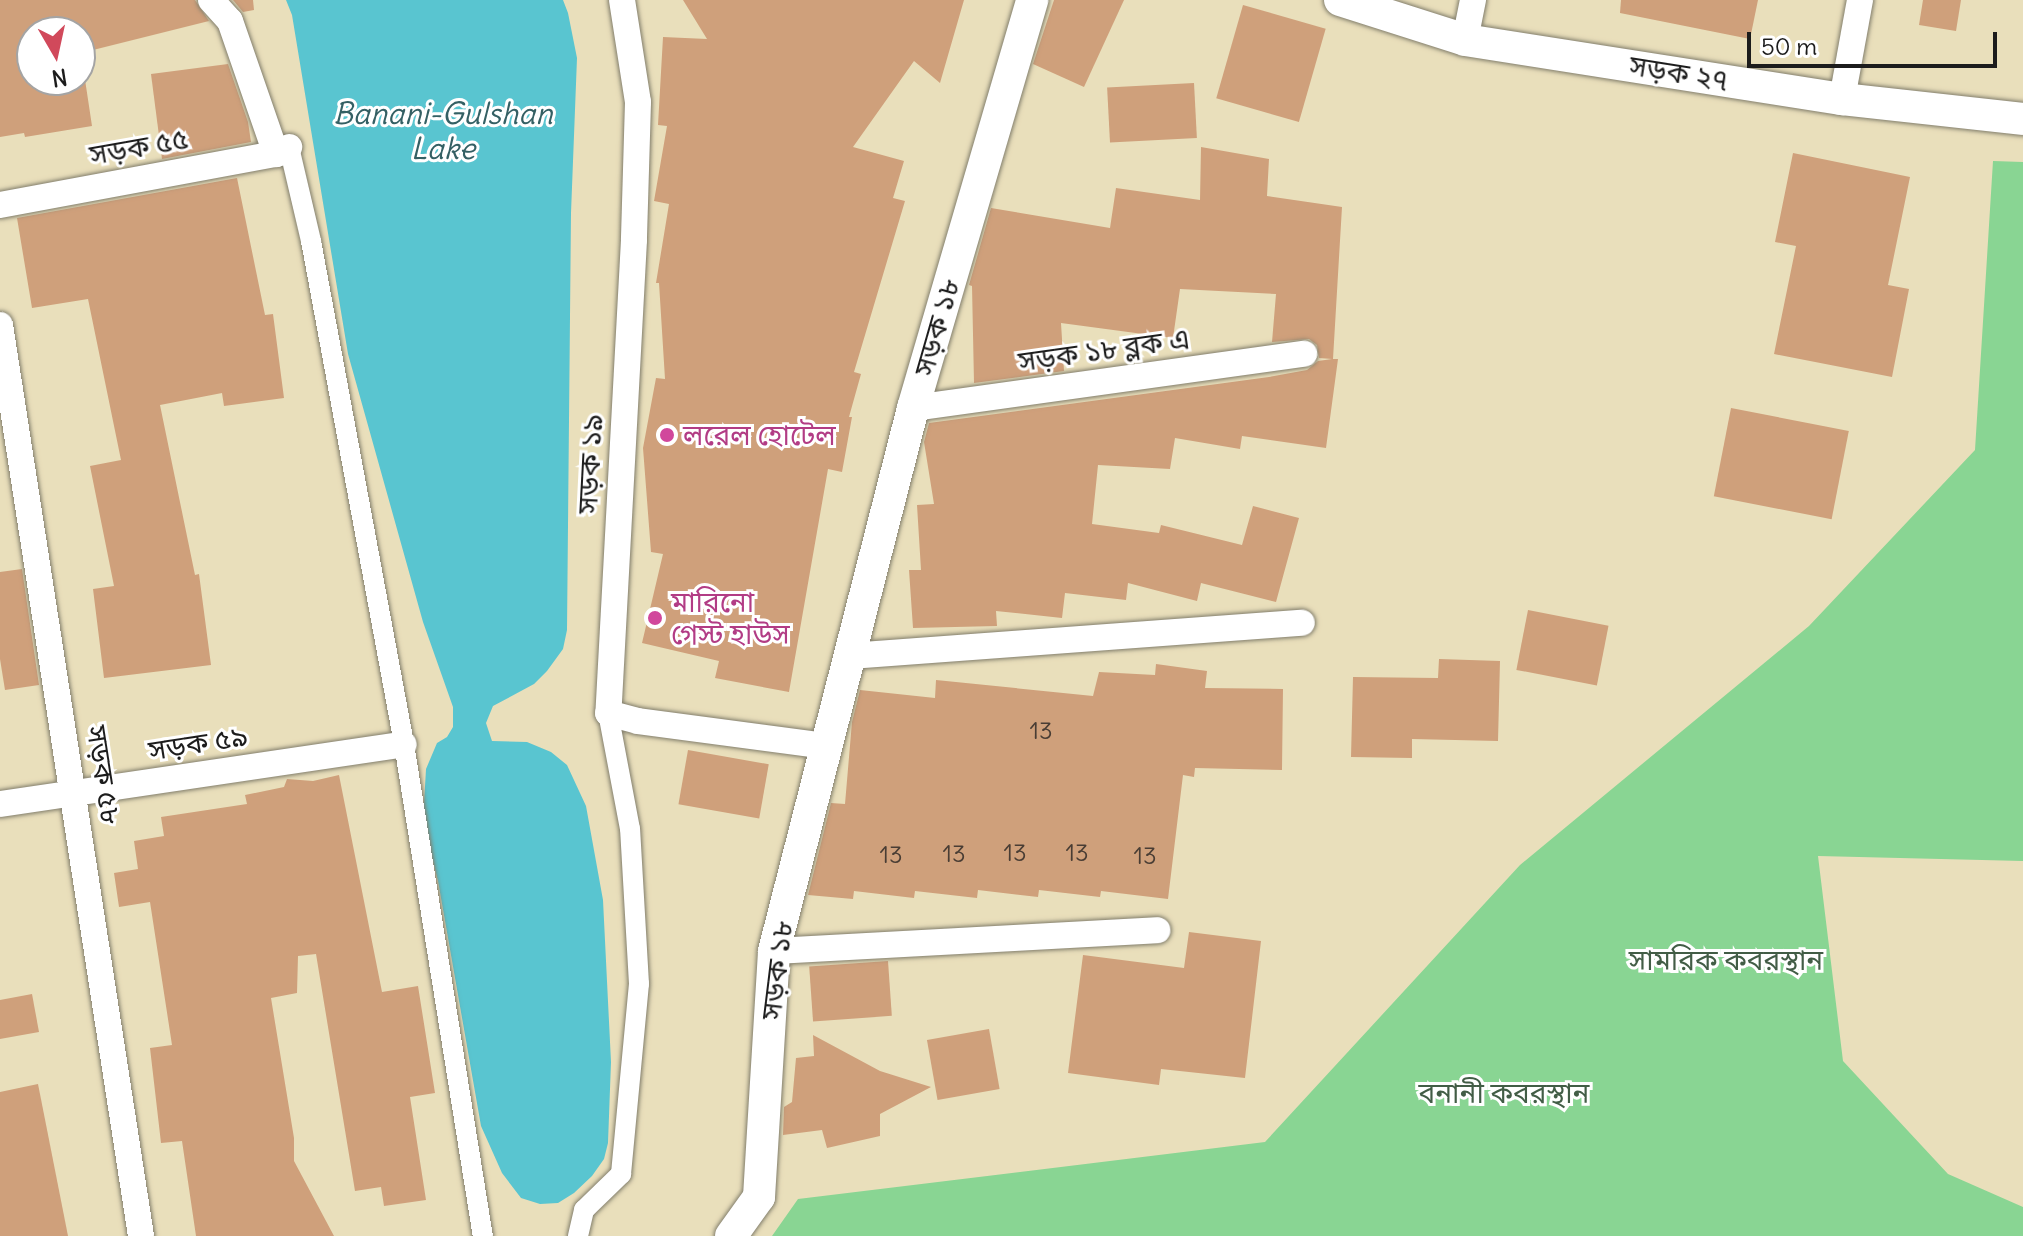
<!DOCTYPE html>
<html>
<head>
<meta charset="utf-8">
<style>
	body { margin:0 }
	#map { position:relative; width:2023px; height:1236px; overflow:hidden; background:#e9dfbb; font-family:Delius,"Noto Sans Bengali",sans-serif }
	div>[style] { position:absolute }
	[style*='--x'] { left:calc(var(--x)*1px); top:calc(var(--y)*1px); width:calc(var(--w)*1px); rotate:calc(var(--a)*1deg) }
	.green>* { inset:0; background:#89d593 }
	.water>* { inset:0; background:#59c5d0 }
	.building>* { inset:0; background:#cfa07b; transform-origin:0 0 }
	.roads { filter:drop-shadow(0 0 2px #827e6c) drop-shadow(0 0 2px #827e6c) }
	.pedestrian>* { height:20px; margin:-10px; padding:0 10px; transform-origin:10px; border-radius:10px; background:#fff }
	.minor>* { height:26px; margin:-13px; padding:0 13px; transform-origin:13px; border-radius:13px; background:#fff }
	.tertiary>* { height:32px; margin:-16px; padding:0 16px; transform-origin:16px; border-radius:16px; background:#fff }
	.dots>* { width:22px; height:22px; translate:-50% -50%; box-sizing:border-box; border:4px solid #fff; border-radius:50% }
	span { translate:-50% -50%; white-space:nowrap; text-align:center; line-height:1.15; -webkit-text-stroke:6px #fff; paint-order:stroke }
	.number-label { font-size:24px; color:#493d34 }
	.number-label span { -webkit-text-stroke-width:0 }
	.street-label { font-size:28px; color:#1c1c1c }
	.hotel-label { font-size:28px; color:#b23c85 }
	.left { translate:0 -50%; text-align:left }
	.park-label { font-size:28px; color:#425d46 }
	.water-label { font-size:30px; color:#346064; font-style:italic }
	.north { position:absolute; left:16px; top:16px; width:80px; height:80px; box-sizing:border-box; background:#fff; border:2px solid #a4a4a4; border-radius:50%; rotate:171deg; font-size:22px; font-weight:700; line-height:32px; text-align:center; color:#1c1c1c }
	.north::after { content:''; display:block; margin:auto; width:28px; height:36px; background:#d1495b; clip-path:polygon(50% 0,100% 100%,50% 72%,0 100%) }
	.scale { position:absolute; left:1747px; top:32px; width:250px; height:36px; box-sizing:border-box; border:4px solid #1c1c1c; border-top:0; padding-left:10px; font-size:24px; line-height:28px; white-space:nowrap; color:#1c1c1c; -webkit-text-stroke:6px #fff; paint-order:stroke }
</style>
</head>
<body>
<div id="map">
	<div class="green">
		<i style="clip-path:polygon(1993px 161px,2023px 162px,2023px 861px,1818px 856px,1843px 1061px,1948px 1174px,2023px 1207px,2023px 1236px,772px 1236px,798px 1199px,1265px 1142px,1520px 865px,1809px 626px,1975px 450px)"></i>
	</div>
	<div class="water">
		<i style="clip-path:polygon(286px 0,563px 0,568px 13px,577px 58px,571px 213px,567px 630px,563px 649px,547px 671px,534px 684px,493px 706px,486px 723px,492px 741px,527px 742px,551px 752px,567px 765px,586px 806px,603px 900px,611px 1062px,608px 1143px,604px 1159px,592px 1176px,574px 1193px,558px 1203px,540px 1204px,521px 1198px,502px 1173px,481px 1126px,438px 881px,423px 821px,426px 769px,437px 743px,447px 737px,453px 727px,453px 707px,423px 622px,348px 354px,292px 15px)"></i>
	</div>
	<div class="building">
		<i style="clip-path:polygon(evenodd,0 0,195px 0,209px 21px,81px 53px,92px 126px,25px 137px,24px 133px,0 137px,0 0,32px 32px,80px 32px,80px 80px,32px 80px,32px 32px)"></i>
		<i style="clip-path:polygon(233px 0,253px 0,254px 10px,243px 12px)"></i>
		<i style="clip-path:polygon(683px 0,964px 0,940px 83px,914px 61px,853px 147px,904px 161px,893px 198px,905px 201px,854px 372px,861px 374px,849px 417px,852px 417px,842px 472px,828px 469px,789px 692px,715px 678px,719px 661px,642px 643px,663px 554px,651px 552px,643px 448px,656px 378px,665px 379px,659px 283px,656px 283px,669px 204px,654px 201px,667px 126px,658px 125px,663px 37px,707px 39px)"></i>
		<i style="clip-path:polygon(1054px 0,1124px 0,1084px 87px,1033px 64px)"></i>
		<i style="clip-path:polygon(1621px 0,1758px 0,1750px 39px,1620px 13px)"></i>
		<i style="clip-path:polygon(1923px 0,1961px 0,1956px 31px,1919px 25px)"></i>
		<i style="left:1243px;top:5px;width:86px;height:97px;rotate:16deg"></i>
		<i style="clip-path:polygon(228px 64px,248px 122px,251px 142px,162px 159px,151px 74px)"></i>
		<i style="left:1194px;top:83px;width:55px;height:87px;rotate:87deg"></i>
		<i style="clip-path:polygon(1201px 147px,1269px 159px,1267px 196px,1342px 207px,1333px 359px,1338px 359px,1326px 448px,1242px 436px,1240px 449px,1175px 438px,1170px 469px,1098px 465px,1092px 524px,1159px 533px,1161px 525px,1242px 545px,1253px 506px,1299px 518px,1276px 602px,1201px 583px,1197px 601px,1128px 583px,1126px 600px,1065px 593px,1062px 618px,996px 611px,997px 626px,913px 628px,909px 570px,921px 570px,917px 505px,934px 504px,924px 442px,929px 423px,1269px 377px,1307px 370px,1318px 361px,1332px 359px,1319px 358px,1317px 345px,1309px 339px,1272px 342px,1276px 294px,1180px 289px,1173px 338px,1061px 323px,1064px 371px,974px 383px,972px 286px,969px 285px,991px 208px,1110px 228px,1116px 188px,1200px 200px)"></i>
		<i style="clip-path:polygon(1793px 153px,1910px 177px,1888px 285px,1909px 289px,1892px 377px,1774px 354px,1796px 246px,1775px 242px)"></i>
		<i style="clip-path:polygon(237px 178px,265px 315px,273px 314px,284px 398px,224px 406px,222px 393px,160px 405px,195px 575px,199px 574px,211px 665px,104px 678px,93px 589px,114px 586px,90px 466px,121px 460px,88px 299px,32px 308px,17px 218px)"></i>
		<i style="left:1731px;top:408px;width:120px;height:90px;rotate:11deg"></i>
		<i style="clip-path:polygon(22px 569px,39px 685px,5px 690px,0 659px,0 572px)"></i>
		<i style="left:1528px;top:610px;width:82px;height:61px;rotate:11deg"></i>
		<i style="clip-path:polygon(1439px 659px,1500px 661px,1498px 741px,1412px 739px,1412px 758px,1351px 757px,1353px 677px,1438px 678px)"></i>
		<i style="clip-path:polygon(1156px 664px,1207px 671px,1205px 688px,1283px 689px,1282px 770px,1195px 768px,1194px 777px,1183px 775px,1168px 899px,1101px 891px,1100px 897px,1039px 890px,1038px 897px,978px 890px,977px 898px,915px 891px,914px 898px,854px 891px,853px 899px,808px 895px,831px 803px,845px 804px,852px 722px,860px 690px,935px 698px,936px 680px,1093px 696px,1099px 672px,1155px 675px)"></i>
		<i style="left:688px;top:750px;width:82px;height:55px;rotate:10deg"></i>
		<i style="clip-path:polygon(339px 775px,382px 992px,418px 986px,435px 1093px,410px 1097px,426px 1200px,384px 1206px,381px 1187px,355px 1191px,316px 954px,298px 956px,297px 993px,271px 998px,294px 1138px,294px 1161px,334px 1236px,196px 1236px,182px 1141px,161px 1143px,150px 1048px,172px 1045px,150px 902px,119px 907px,114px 873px,138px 869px,134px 841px,164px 836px,161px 817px,247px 804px,245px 795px,284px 787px,287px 779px,313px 781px)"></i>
		<i style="clip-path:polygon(1189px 932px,1261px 941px,1245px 1078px,1161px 1069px,1159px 1085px,1068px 1073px,1083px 955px,1184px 968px)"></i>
		<i style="left:888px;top:961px;width:55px;height:79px;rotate:86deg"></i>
		<i style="clip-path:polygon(32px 994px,39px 1032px,0 1039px,0 1000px)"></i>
		<i style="left:989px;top:1029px;width:61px;height:63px;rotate:80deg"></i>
		<i style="clip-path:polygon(813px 1035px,880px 1071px,931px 1087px,880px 1114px,880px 1136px,827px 1148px,822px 1130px,783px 1135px,784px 1107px,792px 1102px,796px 1058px,814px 1056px)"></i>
		<i style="clip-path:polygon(38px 1084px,68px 1236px,0 1236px,0 1092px)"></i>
	</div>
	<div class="roads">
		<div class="pedestrian">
			<i style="--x:289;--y:147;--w:97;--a:76.8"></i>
			<i style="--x:311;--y:241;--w:512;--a:79.52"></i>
			<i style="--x:404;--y:744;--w:498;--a:80.9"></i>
			<i style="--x:578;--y:1236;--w:27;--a:-77"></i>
			<i style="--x:584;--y:1210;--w:52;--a:-44.2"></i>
			<i style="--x:621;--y:1174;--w:191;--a:-84.6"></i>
			<i style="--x:639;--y:984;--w:155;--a:-93.3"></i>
			<i style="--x:630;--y:829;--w:118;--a:-100.7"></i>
		</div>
		<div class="minor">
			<i style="--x:211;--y:0;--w:28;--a:48"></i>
			<i style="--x:230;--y:21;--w:141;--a:70.9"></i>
			<i style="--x:622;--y:0;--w:103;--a:81.1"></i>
			<i style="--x:638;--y:102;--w:138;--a:91.7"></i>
			<i style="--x:634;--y:240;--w:474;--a:93.1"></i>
			<i style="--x:608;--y:713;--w:31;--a:15"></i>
			<i style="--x:638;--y:721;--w:189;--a:7.6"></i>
			<i style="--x:1465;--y:40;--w:41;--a:-78.7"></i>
			<i style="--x:1842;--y:99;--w:101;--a:-79.7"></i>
			<i style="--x:0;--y:205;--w:281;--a:-10.5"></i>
			<i style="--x:276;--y:154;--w:15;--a:-28"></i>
			<i style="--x:0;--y:325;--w:922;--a:81.2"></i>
			<i style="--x:913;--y:408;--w:395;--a:-7.9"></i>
			<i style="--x:849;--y:656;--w:454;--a:-4.2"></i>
			<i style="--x:0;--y:804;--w:408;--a:-8.4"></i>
			<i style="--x:774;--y:951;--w:384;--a:-3.1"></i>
		</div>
		<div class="tertiary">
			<i style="--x:1340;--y:0;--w:131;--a:17.7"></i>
			<i style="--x:1465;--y:40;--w:382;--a:8.9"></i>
			<i style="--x:1842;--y:99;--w:182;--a:6.3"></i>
			<i style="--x:731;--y:1236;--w:48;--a:-54.3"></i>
			<i style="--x:759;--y:1197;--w:246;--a:-86.5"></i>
			<i style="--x:774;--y:951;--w:561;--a:-75.64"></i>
			<i style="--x:913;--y:408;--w:425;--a:-73.7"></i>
		</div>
	</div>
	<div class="dots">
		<i style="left:667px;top:435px;background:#d1479c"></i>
		<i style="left:655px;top:618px;background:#d1479c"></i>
	</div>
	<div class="number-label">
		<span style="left:1041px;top:731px">13</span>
		<span style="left:1015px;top:853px">13</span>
		<span style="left:1077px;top:853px">13</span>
		<span style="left:954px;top:854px">13</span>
		<span style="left:891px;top:855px">13</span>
		<span style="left:1145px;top:856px">13</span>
	</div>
	<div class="street-label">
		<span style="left:1679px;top:73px;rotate:9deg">সড়ক ২৭</span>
		<span style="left:139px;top:147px;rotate:-10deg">সড়ক ৫৫</span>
		<span style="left:937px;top:327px;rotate:-74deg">সড়ক ১৮</span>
		<span style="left:1104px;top:350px;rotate:-8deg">সড়ক ১৮ ব্লক এ</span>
		<span style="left:590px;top:464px;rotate:-87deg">সড়ক ১৯</span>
		<span style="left:198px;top:743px;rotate:-9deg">সড়ক ৫৯</span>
		<span style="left:104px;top:775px;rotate:81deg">সড়ক ৫৮</span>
		<span style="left:777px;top:970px;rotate:-83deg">সড়ক ১৮</span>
	</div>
	<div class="hotel-label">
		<span class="left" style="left:683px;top:435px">লরেল হোটেল</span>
		<span class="left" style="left:671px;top:618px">মারিনো<br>গেস্ট হাউস</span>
	</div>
	<div class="park-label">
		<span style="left:1726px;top:960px">সামরিক কবরস্থান</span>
		<span style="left:1504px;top:1093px">বনানী কবরস্থান</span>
	</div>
	<div class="water-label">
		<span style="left:443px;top:130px">Banani-Gulshan<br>Lake</span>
	</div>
	<div class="north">N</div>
	<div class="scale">50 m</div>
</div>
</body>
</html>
